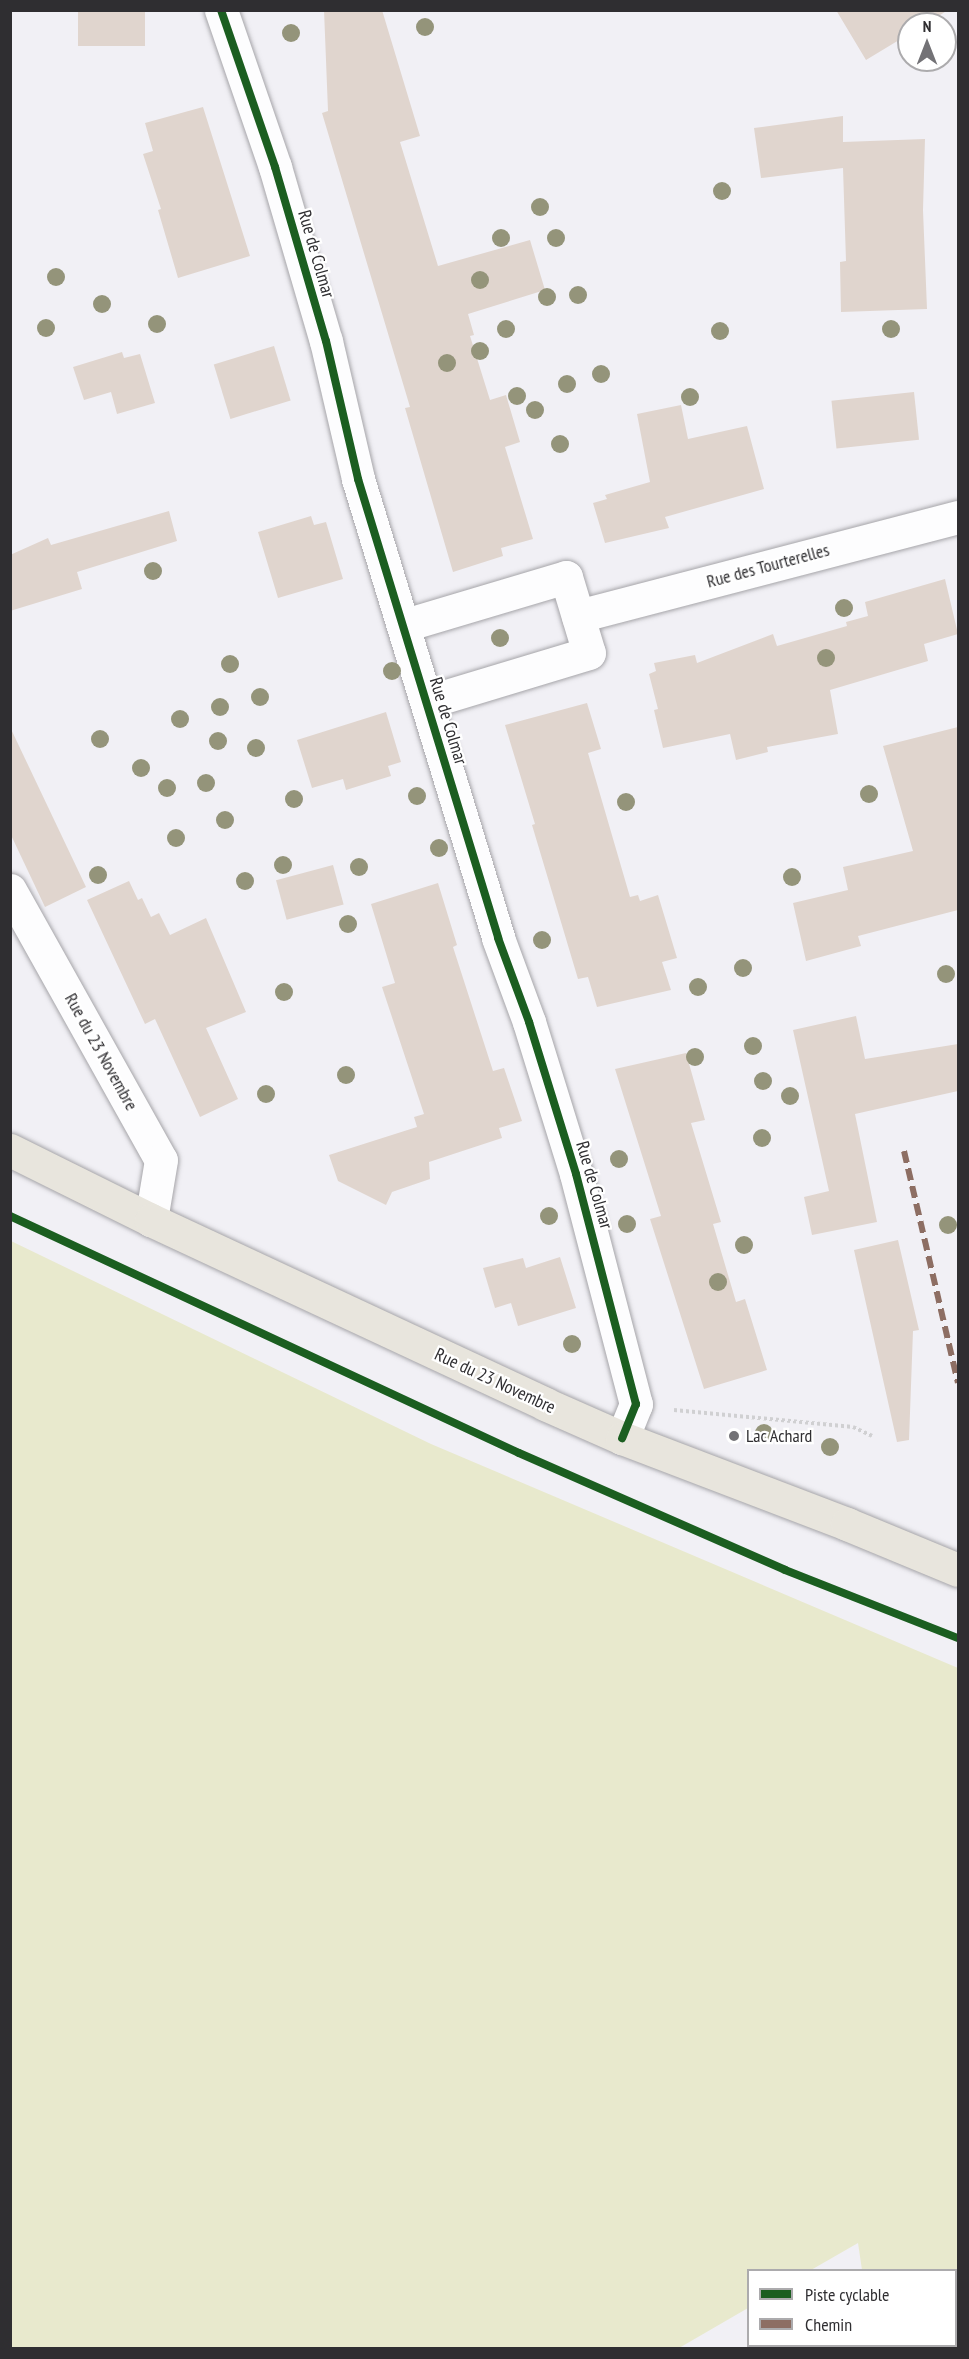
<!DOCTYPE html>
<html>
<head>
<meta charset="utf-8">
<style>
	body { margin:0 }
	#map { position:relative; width:969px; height:2359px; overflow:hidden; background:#f1f0f5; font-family:"PT Sans Narrow",sans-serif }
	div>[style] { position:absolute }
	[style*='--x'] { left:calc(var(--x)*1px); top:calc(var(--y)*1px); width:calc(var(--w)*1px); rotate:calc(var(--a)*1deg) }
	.green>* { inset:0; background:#e8e9cd }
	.building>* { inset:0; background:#e0d5ce; transform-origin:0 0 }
	.path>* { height:4px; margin-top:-2px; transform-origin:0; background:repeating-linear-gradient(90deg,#d0d0d2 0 3px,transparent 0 6px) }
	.roads { filter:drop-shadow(0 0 2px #a6a5a9) drop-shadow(0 0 2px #a6a5a9) }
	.minor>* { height:33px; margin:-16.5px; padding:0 16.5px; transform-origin:16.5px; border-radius:16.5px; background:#fdfdfe }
	.major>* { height:33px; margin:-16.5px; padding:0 16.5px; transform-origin:16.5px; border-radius:16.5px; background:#e8e5dd }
	.quiet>* { height:6px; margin-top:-3px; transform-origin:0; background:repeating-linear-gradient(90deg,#8d6e63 0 12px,transparent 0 18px) }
	.cycleway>* { height:8px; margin:-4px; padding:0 4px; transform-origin:4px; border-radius:4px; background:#1b5e20 }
	.trees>* { width:18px; height:18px; margin:-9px; border-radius:50%; background:#94947a }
	.dots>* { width:16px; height:16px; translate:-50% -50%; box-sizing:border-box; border:3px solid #fff; border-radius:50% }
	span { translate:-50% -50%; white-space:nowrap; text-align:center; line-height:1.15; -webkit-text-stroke:4.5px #fff; paint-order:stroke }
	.street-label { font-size:18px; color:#2f2e31 }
	.poi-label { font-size:18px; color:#2f2e31 }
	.left { translate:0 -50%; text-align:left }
	.frame { position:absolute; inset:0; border:12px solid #2f2e31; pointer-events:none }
	.legend { position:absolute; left:747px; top:2269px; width:210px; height:78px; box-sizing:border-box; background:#fff; border:2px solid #acabad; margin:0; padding:8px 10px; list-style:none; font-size:18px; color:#2f2e31 }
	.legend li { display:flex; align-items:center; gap:12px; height:30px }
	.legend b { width:30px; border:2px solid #acabad }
	.north { position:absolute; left:897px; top:12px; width:60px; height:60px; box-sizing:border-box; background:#fff; border:2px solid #acabad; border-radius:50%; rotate:0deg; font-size:16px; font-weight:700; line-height:24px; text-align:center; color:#2f2e31 }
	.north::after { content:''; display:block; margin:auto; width:21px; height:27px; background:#737276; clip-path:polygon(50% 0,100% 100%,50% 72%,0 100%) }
</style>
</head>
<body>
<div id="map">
	<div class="green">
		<i style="clip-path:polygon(11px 1241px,431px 1444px,958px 1668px,958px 2348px,869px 2348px,869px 2346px,956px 2346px,956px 2270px,862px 2270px,858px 2243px,811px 2270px,748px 2270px,748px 2308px,679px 2348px,11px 2348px)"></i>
	</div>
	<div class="building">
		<i style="left:78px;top:10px;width:67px;height:36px"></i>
		<i style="clip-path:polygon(324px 10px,382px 10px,420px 136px,400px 142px,438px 266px,530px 240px,545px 290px,468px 314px,474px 335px,470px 336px,490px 400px,506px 395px,520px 442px,505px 447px,533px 539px,501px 548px,503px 556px,453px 572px,405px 408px,410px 407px,322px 113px,328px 111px)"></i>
		<i style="clip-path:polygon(836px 10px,948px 10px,926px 24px,909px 24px,909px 34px,866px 60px)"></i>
		<i style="clip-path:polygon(203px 107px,250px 256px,178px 278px,158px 210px,161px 209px,143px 154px,153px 151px,145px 123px)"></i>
		<i style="clip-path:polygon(843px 116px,843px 142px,925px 139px,923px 210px,927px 309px,841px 312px,840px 262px,846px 261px,843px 168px,761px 178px,754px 128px)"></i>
		<i style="left:274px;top:346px;width:57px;height:63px;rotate:73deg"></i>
		<i style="clip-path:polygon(122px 352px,124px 358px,140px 354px,155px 403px,117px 414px,111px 392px,84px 400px,73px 367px)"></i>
		<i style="left:914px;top:392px;width:48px;height:83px;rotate:84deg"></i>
		<i style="clip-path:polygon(681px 405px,688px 439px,747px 426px,764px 489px,665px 517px,669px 528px,605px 543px,593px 503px,607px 499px,605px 495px,650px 482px,637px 414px)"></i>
		<i style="clip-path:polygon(169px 511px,177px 541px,77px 572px,82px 589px,10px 611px,10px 555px,48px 538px,51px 545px)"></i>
		<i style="clip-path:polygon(311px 516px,314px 525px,326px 522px,343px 579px,278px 598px,258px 532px)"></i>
		<i style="clip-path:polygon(945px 579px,958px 634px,924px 644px,928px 661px,830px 690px,838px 734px,767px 747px,768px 752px,736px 760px,730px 734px,663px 748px,654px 710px,658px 709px,649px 674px,656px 671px,654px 663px,695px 655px,697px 663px,773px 634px,777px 646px,847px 626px,846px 622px,868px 616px,865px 602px)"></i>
		<i style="clip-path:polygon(587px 703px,601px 749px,588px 753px,630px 897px,638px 895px,640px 901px,658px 895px,677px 958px,662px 962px,671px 990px,597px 1007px,588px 977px,578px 979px,532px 825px,535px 824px,505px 725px)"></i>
		<i style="clip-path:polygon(386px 712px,401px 762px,388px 766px,391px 776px,346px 790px,343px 779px,312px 788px,297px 740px)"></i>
		<i style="clip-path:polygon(10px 727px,86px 887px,45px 907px,10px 833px)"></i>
		<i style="clip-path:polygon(958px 727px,958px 910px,858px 936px,861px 946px,806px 961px,793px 903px,848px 890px,843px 867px,913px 851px,883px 746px)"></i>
		<i style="left:333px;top:865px;width:41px;height:59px;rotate:75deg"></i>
		<i style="clip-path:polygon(129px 881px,138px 900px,142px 898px,151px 917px,159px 913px,170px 935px,206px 918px,246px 1012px,206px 1028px,238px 1099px,200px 1117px,155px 1019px,145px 1024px,87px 900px)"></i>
		<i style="clip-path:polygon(438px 883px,457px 945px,453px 947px,493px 1071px,504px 1068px,522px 1121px,499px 1128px,502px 1138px,429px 1162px,430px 1179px,392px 1192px,386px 1205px,338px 1181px,329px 1155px,417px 1127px,414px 1117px,424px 1114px,382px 987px,395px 983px,371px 904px)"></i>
		<i style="clip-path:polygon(856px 1016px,865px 1059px,958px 1044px,958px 1091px,855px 1114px,877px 1222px,812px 1235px,804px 1197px,829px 1191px,793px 1030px)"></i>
		<i style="clip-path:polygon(686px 1053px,705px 1120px,691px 1123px,721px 1222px,713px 1224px,736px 1302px,745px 1299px,767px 1370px,704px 1389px,650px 1219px,661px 1216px,615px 1069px)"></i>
		<i style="clip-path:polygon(898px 1240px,919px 1330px,913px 1331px,909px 1440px,897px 1442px,854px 1250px)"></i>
		<i style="clip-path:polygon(560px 1257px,576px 1308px,518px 1326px,511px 1303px,495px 1308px,483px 1268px,523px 1258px,526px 1268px)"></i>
	</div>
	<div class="path">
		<i style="--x:674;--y:1410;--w:180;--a:5.4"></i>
		<i style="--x:853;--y:1427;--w:21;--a:25"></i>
	</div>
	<div class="roads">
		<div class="minor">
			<i style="--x:221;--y:10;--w:166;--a:71"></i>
			<i style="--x:275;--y:167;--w:181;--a:73.7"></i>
			<i style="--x:326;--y:341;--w:142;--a:76.9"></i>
			<i style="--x:358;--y:479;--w:480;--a:73"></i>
			<i style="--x:498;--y:938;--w:90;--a:69.7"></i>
			<i style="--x:529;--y:1022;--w:159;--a:72.8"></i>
			<i style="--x:576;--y:1174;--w:238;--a:75.4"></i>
			<i style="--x:636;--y:1404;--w:37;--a:112"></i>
			<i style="--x:578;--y:616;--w:393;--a:-14.6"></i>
			<i style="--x:405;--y:625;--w:168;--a:-16.6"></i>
			<i style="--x:566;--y:577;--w:79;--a:73.2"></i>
			<i style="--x:589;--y:653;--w:169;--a:163.2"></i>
			<i style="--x:10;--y:890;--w:309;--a:60.8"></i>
			<i style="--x:161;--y:1160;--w:61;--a:99.5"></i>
		</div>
		<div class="major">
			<i style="--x:10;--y:1150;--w:157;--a:26.4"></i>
			<i style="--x:151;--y:1220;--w:435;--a:25"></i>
			<i style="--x:545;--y:1404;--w:84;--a:23.8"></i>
			<i style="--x:622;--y:1438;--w:241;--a:20.9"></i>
			<i style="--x:847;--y:1524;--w:120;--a:22.5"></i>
		</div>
	</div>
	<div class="quiet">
		<i style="--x:904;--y:1151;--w:238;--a:76.9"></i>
	</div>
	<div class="cycleway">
		<i style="--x:221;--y:10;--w:166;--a:71"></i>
		<i style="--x:275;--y:167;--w:181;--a:73.7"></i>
		<i style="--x:326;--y:341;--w:142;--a:76.9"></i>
		<i style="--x:358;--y:479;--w:480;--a:73"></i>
		<i style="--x:498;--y:938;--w:90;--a:69.7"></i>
		<i style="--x:529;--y:1022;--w:159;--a:72.8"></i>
		<i style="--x:576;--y:1174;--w:238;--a:75.4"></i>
		<i style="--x:636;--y:1404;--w:37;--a:112"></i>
		<i style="--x:10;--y:1216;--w:561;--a:24.97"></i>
		<i style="--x:519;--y:1453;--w:291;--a:23.7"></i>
		<i style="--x:785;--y:1570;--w:186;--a:21.5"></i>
	</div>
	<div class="trees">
		<i style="left:425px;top:27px"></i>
		<i style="left:291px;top:33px"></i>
		<i style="left:722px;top:191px"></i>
		<i style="left:540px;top:207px"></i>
		<i style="left:501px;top:238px"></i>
		<i style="left:556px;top:238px"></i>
		<i style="left:56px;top:277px"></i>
		<i style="left:480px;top:280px"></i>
		<i style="left:578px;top:295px"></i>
		<i style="left:547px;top:297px"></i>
		<i style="left:102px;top:304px"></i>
		<i style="left:157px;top:324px"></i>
		<i style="left:46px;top:328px"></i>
		<i style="left:506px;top:329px"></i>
		<i style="left:891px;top:329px"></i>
		<i style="left:720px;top:331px"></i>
		<i style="left:480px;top:351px"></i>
		<i style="left:447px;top:363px"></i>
		<i style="left:601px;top:374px"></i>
		<i style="left:567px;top:384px"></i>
		<i style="left:517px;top:396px"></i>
		<i style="left:690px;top:397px"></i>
		<i style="left:535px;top:410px"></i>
		<i style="left:560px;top:444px"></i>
		<i style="left:153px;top:571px"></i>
		<i style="left:844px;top:608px"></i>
		<i style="left:500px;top:638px"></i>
		<i style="left:826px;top:658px"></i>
		<i style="left:230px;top:664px"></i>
		<i style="left:392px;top:671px"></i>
		<i style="left:260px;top:697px"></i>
		<i style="left:220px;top:707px"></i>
		<i style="left:180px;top:719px"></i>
		<i style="left:100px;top:739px"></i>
		<i style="left:218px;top:741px"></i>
		<i style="left:256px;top:748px"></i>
		<i style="left:141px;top:768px"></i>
		<i style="left:206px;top:783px"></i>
		<i style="left:167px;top:788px"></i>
		<i style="left:869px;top:794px"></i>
		<i style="left:417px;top:796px"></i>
		<i style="left:294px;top:799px"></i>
		<i style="left:626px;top:802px"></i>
		<i style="left:225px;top:820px"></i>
		<i style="left:176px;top:838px"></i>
		<i style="left:439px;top:848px"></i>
		<i style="left:283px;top:865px"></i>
		<i style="left:359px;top:867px"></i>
		<i style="left:98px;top:875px"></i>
		<i style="left:792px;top:877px"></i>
		<i style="left:245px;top:881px"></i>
		<i style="left:348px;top:924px"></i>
		<i style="left:542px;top:940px"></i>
		<i style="left:743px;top:968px"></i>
		<i style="left:946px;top:974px"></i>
		<i style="left:698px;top:987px"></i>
		<i style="left:284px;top:992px"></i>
		<i style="left:753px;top:1046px"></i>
		<i style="left:695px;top:1057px"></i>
		<i style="left:346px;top:1075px"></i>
		<i style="left:763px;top:1081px"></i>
		<i style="left:266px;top:1094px"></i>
		<i style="left:790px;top:1096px"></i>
		<i style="left:762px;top:1138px"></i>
		<i style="left:619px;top:1159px"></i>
		<i style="left:549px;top:1216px"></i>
		<i style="left:627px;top:1224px"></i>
		<i style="left:948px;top:1225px"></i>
		<i style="left:744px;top:1245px"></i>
		<i style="left:718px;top:1282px"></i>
		<i style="left:572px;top:1344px"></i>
		<i style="left:764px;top:1433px"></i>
		<i style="left:830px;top:1447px"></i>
	</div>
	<div class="dots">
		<i style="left:734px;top:1436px;background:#737276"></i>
	</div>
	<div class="street-label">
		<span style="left:316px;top:254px;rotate:74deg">Rue de Colmar</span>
		<span style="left:768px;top:566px;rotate:-15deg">Rue des Tourterelles</span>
		<span style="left:448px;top:721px;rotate:73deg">Rue de Colmar</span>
		<span style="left:101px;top:1052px;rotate:61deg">Rue du 23 Novembre</span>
		<span style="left:594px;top:1185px;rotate:74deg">Rue de Colmar</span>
		<span style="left:495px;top:1381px;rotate:25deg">Rue du 23 Novembre</span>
	</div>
	<div class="poi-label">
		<span class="left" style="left:746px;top:1436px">Lac Achard</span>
	</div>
	<div class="frame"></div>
	<ul class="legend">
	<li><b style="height:8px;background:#1b5e20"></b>Piste cyclable</li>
	<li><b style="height:8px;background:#8d6e63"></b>Chemin</li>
	</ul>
	<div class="north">N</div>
</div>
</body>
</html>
